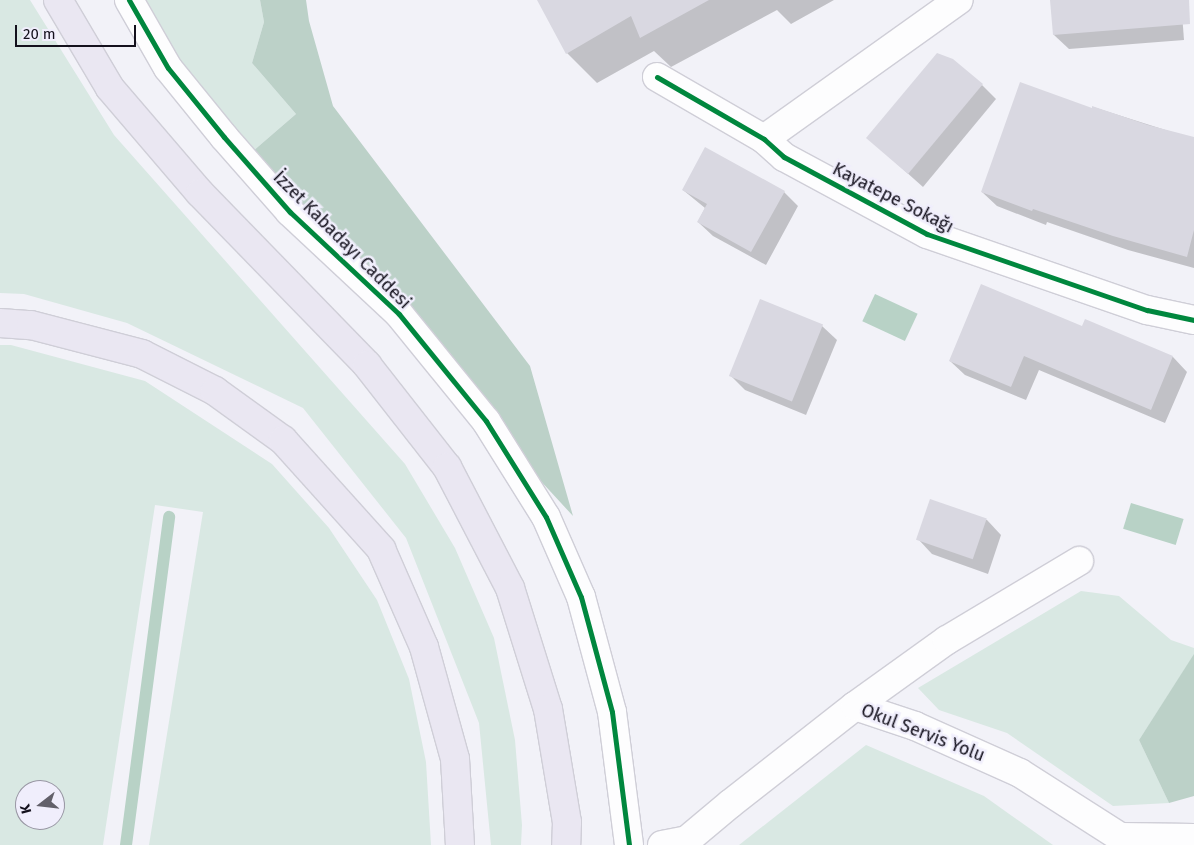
<!DOCTYPE html>
<meta charset="utf-8">
<style>
body{margin:0}
#map{position:relative;width:1194px;height:845px;overflow:hidden;background:#f2f2f8;font-family:"Fira Sans",sans-serif}
div>[style]{position:absolute}
.green>*{inset:0;background:#d9e8e3}
.forest>*{inset:0;background:#bcd1c8}
.water>*{inset:0;background:#b8d2c6;transform-origin:0 0}
.shadow>*{inset:0;background:#0003}
.stream>*{height:12px;margin:-6px;padding:0 6px;transform-origin:6px;border-radius:6px;background:#b8d2c6}
.building>*{inset:0;background:#d9d8e1;transform-origin:0 0}
.roads{filter:drop-shadow(1px 0 #cfced7) drop-shadow(-1px 0 #cfced7) drop-shadow(0 1px #cfced7) drop-shadow(0 -1px #cfced7)}
.minor>*{height:28px;margin:-14px;padding:0 14px;transform-origin:14px;border-radius:14px;background:#fdfdfe}
.highway>*{height:28px;margin:-14px;padding:0 14px;transform-origin:14px;border-radius:14px;background:#eae7f2}
.cycleway>*{height:5px;margin:-2.5px;padding:0 2.5px;transform-origin:2.5px;border-radius:2.5px;background:#00873e}
span{translate:-50% -50%;white-space:nowrap;text-align:center;line-height:1.15;-webkit-text-stroke:5px #f0eefc;paint-order:stroke}
.street-label{font-size:18px;color:#14111d}
.north{position:absolute;left:15px;top:780px;width:50px;height:50px;box-sizing:border-box;background:#f0eefc;border:1px solid #9896a3;border-radius:50%;rotate:254deg;font-size:14px;font-weight:700;line-height:20px;text-align:center;color:#14111d}
.north::after{content:'';display:block;margin:auto;width:18px;height:22px;background:#62606a;clip-path:polygon(50% 0,100% 100%,50% 72%,0 100%)}
.scale{position:absolute;left:15px;top:25px;width:121px;height:22px;box-sizing:border-box;border:2px solid #14111d;border-top:0;padding-left:6px;font-size:15px;line-height:18px;white-space:nowrap;color:#14111d;-webkit-text-stroke:4px #f0eefc;paint-order:stroke}
</style>
<div id="map">
<div class="green">
<div style="clip-path:polygon(0 0,30px 0,114px 135px,405px 464px,455px 548px,494px 638px,515px 740px,522px 825px,521px 845px,491px 845px,479px 723px,406px 538px,303px 408px,127px 323px,24px 294px,0 293px)"></div>
<div style="clip-path:polygon(132px 0,260px 0,264px 22px,252px 63px,296px 114px,244px 159px)"></div>
<div style="clip-path:polygon(evenodd,0 345px,11px 345px,145px 381px,272px 464px,329px 528px,377px 600px,409px 679px,426px 762px,431px 845px,149px 845px,203px 512px,155px 505px,103px 845px,0 845px,0 345px,25px 790px,55px 790px,55px 820px,25px 820px,25px 790px)"></div>
<div style="clip-path:polygon(1081px 591px,1119px 596px,1171px 640px,1194px 648px,1194px 655px,1139px 740px,1169px 803px,1113px 806px,1007px 733px,939px 710px,918px 688px)"></div>
<div style="clip-path:polygon(866px 745px,984px 796px,1053px 845px,739px 845px)"></div>
</div>
<div class="forest">
<div style="clip-path:polygon(260px 0,306px 0,309px 21px,333px 106px,530px 366px,573px 516px,244px 159px,296px 114px,252px 63px,264px 22px)"></div>
<div style="clip-path:polygon(1194px 654px,1194px 796px,1169px 803px,1139px 740px)"></div>
</div>
<div class="water">
<div style="left:875px;top:294px;width:47px;height:30px;rotate:25deg"></div>
<div style="left:1131px;top:503px;width:55px;height:27px;rotate:17deg"></div>
</div>
<div class="shadow">
<div style="clip-path:polygon(538px 0,834px 0,791px 24px,777px 10px,671px 67px,654px 51px,597px 83px,567px 53px)"></div>
<div style="clip-path:polygon(1052px 0,1181px 0,1184px 40px,1069px 49px,1054px 35px)"></div>
<div style="clip-path:polygon(982px 85px,996px 99px,923px 187px,868px 138px)"></div>
<div style="clip-path:polygon(1093px 107px,1178px 134px,1194px 165px,1194px 268px,1128px 250px,1047px 222px,1046px 225px,997px 206px,982px 192px)"></div>
<div style="clip-path:polygon(683px 190px,784px 192px,798px 206px,766px 265px,713px 236px,698px 222px,705px 208px)"></div>
<div style="clip-path:polygon(1086px 321px,1173px 357px,1187px 372px,1165px 423px,1039px 370px,1026px 400px,965px 375px,950px 361px,1083px 328px)"></div>
<div style="clip-path:polygon(822px 326px,837px 340px,806px 415px,745px 390px,730px 375px)"></div>
<div style="clip-path:polygon(931px 501px,987px 520px,1001px 535px,988px 574px,932px 554px,918px 539px)"></div>
</div>
<div class="stream">
<div style="left:126px;top:845px;width:331px;rotate:-82.5deg"></div>
</div>
<div class="building">
<div style="clip-path:polygon(537px 0,709px 0,640px 38px,631px 16px,566px 54px)"></div>
<div style="clip-path:polygon(1050px 0,1189px 0,1190px 24px,1053px 35px)"></div>
<div style="clip-path:polygon(937px 53px,953px 59px,983px 84px,908px 174px,866px 138px)"></div>
<div style="clip-path:polygon(1020px 82px,1092px 108px,1092px 106px,1148px 125px,1194px 137px,1194px 230px,1187px 257px,1113px 236px,1033px 209px,1032px 211px,981px 192px)"></div>
<div style="clip-path:polygon(705px 147px,785px 191px,751px 252px,697px 222px,707px 204px,682px 190px)"></div>
<div style="clip-path:polygon(981px 284px,1082px 326px,1085px 319px,1173px 356px,1151px 410px,1024px 356px,1011px 387px,949px 361px)"></div>
<div style="left:760px;top:299px;width:68px;height:83px;rotate:22deg"></div>
<div style="left:930px;top:499px;width:60px;height:43px;rotate:19deg"></div>
</div>
<div class="roads">
<div class="minor">
<div style="left:129px;top:0;width:78px;rotate:60.2deg"></div>
<div style="left:168px;top:68px;width:89px;rotate:50.9deg"></div>
<div style="left:224px;top:137px;width:100px;rotate:48.7deg"></div>
<div style="left:290px;top:212px;width:149px;rotate:43.1deg"></div>
<div style="left:399px;top:314px;width:138px;rotate:50.9deg"></div>
<div style="left:486px;top:421px;width:113px;rotate:58deg"></div>
<div style="left:546px;top:517px;width:87px;rotate:66.4deg"></div>
<div style="left:581px;top:597px;width:119px;rotate:74.9deg"></div>
<div style="left:612px;top:712px;width:134px;rotate:82.7deg"></div>
<div style="left:657px;top:77px;width:124px;rotate:30.1deg"></div>
<div style="left:764px;top:139px;width:27px;rotate:42deg"></div>
<div style="left:784px;top:157px;width:162px;rotate:28.3deg"></div>
<div style="left:927px;top:234px;width:233px;rotate:19.1deg"></div>
<div style="left:1147px;top:310px;width:48px;rotate:12deg"></div>
<div style="left:764px;top:139px;width:239px;rotate:-35.5deg"></div>
<div style="left:855px;top:706px;width:63px;rotate:18.4deg"></div>
<div style="left:915px;top:726px;width:115px;rotate:24.1deg"></div>
<div style="left:1020px;top:773px;width:119px;rotate:32.6deg"></div>
<div style="left:1120px;top:837px;width:21px;rotate:23deg"></div>
<div style="left:1120px;top:837px;width:74px;rotate:0.8deg"></div>
<div style="left:662px;top:845px;width:25px;rotate:-11deg"></div>
<div style="left:687px;top:840px;width:56px;rotate:-39.9deg"></div>
<div style="left:730px;top:804px;width:159px;rotate:-38.1deg"></div>
<div style="left:855px;top:706px;width:113px;rotate:-35.7deg"></div>
<div style="left:947px;top:640px;width:154px;rotate:-30.9deg"></div>
</div>
<div class="highway">
<div style="left:58px;top:0;width:102px;rotate:59.4deg"></div>
<div style="left:110px;top:88px;width:138px;rotate:49.4deg"></div>
<div style="left:200px;top:193px;width:240px;rotate:45.8deg"></div>
<div style="left:367px;top:365px;width:130px;rotate:51.9deg"></div>
<div style="left:447px;top:467px;width:136px;rotate:62.5deg"></div>
<div style="left:510px;top:588px;width:127px;rotate:72.6deg"></div>
<div style="left:548px;top:709px;width:115px;rotate:80.5deg"></div>
<div style="left:567px;top:822px;width:23px;rotate:92deg"></div>
<div style="left:0;top:323px;width:31px;rotate:4deg"></div>
<div style="left:31px;top:325px;width:115px;rotate:14.6deg"></div>
<div style="left:142px;top:354px;width:82px;rotate:26.9deg"></div>
<div style="left:215px;top:391px;width:84px;rotate:35.8deg"></div>
<div style="left:283px;top:440px;width:147px;rotate:48deg"></div>
<div style="left:381px;top:549px;width:107px;rotate:66.3deg"></div>
<div style="left:424px;top:647px;width:116px;rotate:74.5deg"></div>
<div style="left:455px;top:759px;width:86px;rotate:86.7deg"></div>
</div>
</div>
<div class="cycleway">
<div style="left:129px;top:0;width:78px;rotate:60.2deg"></div>
<div style="left:168px;top:68px;width:89px;rotate:50.9deg"></div>
<div style="left:224px;top:137px;width:100px;rotate:48.7deg"></div>
<div style="left:290px;top:212px;width:149px;rotate:43.1deg"></div>
<div style="left:399px;top:314px;width:138px;rotate:50.9deg"></div>
<div style="left:486px;top:421px;width:113px;rotate:58deg"></div>
<div style="left:546px;top:517px;width:87px;rotate:66.4deg"></div>
<div style="left:581px;top:597px;width:119px;rotate:74.9deg"></div>
<div style="left:612px;top:712px;width:134px;rotate:82.7deg"></div>
<div style="left:657px;top:77px;width:124px;rotate:30.1deg"></div>
<div style="left:764px;top:139px;width:27px;rotate:42deg"></div>
<div style="left:784px;top:157px;width:162px;rotate:28.3deg"></div>
<div style="left:927px;top:234px;width:233px;rotate:19.1deg"></div>
<div style="left:1147px;top:310px;width:48px;rotate:12deg"></div>
</div>
<div class="street-label">
<span style="left:893px;top:198px;rotate:27deg">Kayatepe Sokağı</span>
<span style="left:342px;top:240px;rotate:45deg">İzzet Kabadayı Caddesi</span>
<span style="left:923px;top:733px;rotate:21deg">Okul Servis Yolu</span>
</div>
<div class="north">K</div>
<div class="scale">20 m</div>
</div>
